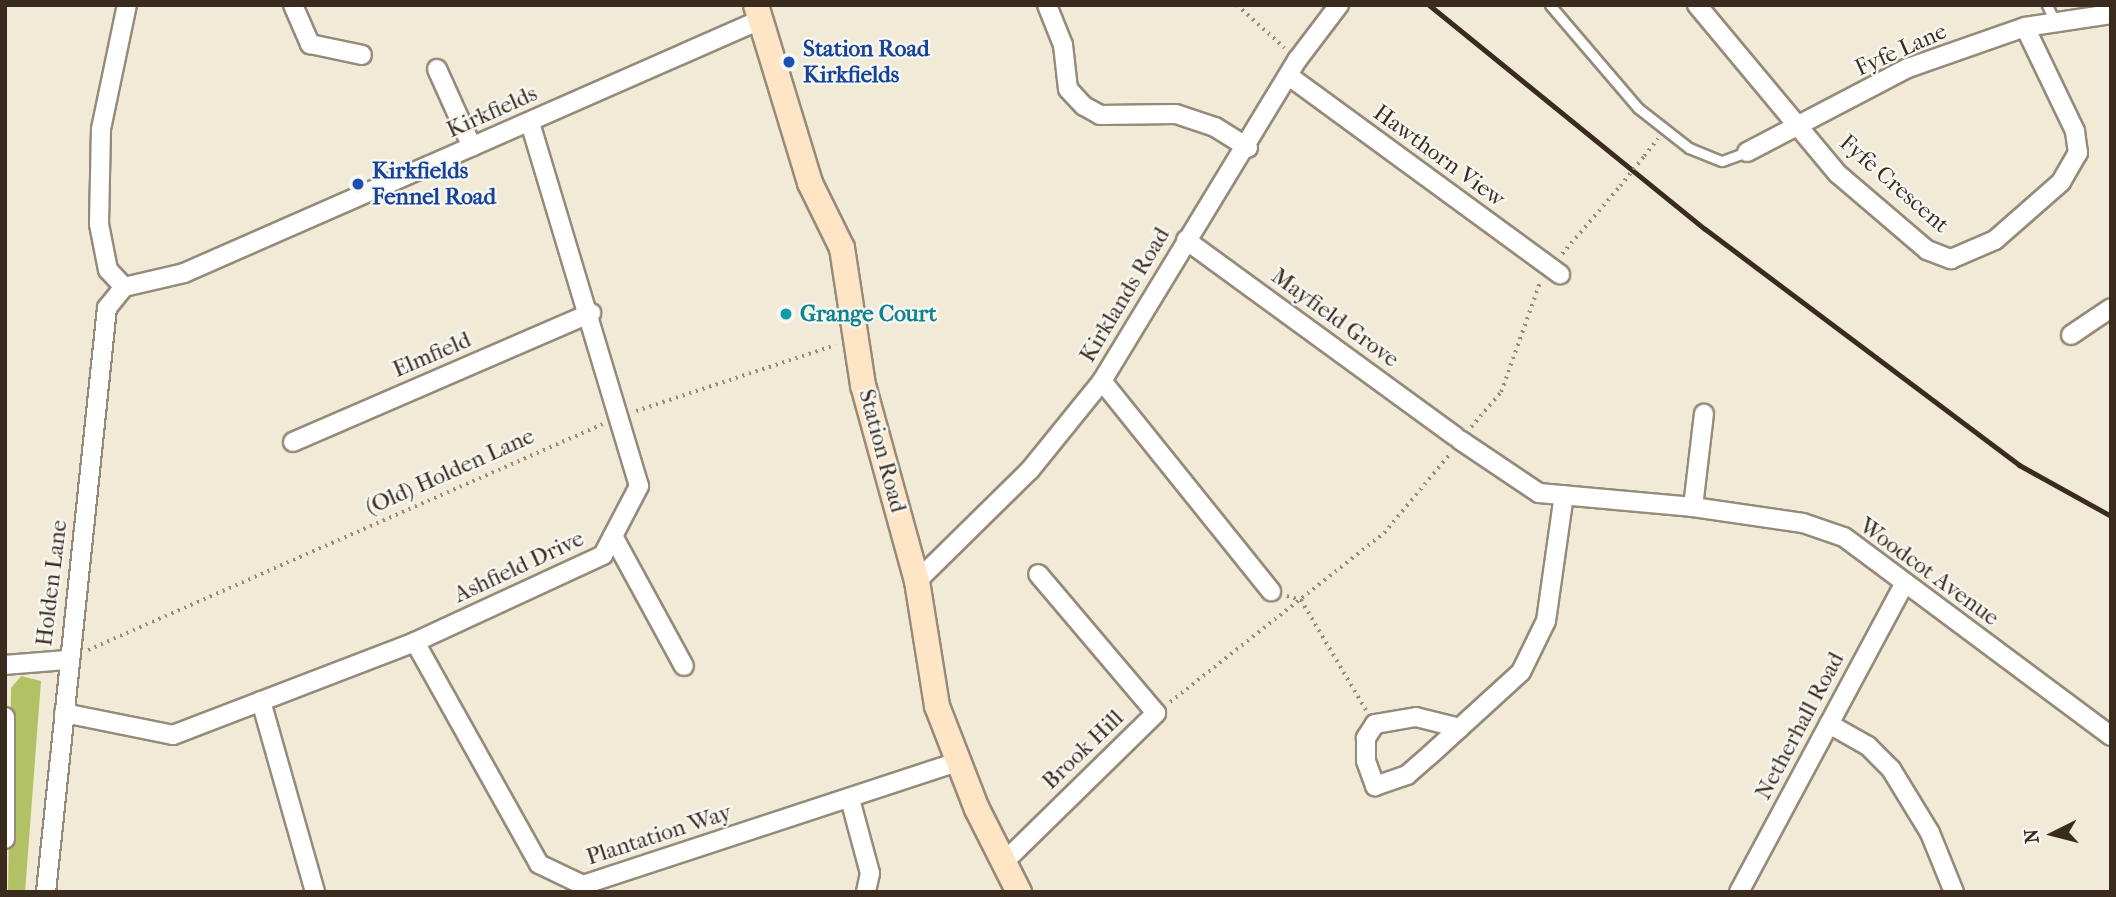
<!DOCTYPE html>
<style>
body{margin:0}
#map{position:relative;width:2116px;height:897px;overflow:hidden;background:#f1ead7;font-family:"IM FELL French Canon",serif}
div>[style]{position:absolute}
.green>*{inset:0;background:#b1c163}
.path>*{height:3.5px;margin-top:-1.75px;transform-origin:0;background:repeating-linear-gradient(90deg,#968a7a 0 2px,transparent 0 7px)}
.roads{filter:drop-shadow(2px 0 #968a7a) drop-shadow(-2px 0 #968a7a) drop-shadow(0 2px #968a7a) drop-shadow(0 -2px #968a7a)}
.lane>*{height:9px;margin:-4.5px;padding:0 4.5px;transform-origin:4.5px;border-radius:4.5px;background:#fff}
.street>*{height:18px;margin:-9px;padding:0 9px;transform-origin:9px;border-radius:9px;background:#fff}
.secondary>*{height:24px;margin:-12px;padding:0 12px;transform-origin:12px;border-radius:12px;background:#fde5c5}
.rail>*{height:5px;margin:-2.5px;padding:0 2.5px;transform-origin:2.5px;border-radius:2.5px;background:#3b2a1e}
.path-bridge>*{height:3.5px;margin-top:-1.75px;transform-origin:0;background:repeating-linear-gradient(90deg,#968a7a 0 2px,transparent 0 7px)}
.dots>*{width:19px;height:19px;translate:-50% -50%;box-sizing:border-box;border:4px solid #f6f6f2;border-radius:50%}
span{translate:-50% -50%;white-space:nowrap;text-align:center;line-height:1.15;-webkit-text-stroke:5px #f6f6f2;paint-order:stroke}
.transit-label{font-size:23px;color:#164399;font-weight:700}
.left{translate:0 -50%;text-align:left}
.street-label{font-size:23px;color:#3b2a1e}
.culture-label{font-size:23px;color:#0d838f;font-weight:700}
.frame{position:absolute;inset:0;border:7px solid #3b2a1e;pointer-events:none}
.north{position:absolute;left:2018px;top:799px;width:70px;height:70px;-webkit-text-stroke:5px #f6f6f2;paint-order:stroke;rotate:264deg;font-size:19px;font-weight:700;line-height:28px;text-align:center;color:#3b2a1e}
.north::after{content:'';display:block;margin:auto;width:24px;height:32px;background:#3b2a1e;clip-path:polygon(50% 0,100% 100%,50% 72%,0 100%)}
</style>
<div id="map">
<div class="green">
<div style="clip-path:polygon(21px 676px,41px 681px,25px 892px,8px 892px,11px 688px)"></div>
</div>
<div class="path">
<div style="left:1237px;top:5px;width:64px;rotate:41.9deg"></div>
<div style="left:1644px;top:156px;width:22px;rotate:-51deg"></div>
<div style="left:1562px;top:254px;width:89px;rotate:-49.5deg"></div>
<div style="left:636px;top:411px;width:210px;rotate:-18.3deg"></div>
<div style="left:1471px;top:427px;width:46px;rotate:-49.4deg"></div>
<div style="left:1501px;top:392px;width:117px;rotate:-70.5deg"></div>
<div style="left:1287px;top:596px;width:15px;rotate:16deg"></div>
<div style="left:1301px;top:600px;width:128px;rotate:59.4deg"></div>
<div style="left:88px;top:650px;width:562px;rotate:-23.69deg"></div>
<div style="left:1170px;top:702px;width:273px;rotate:-38.3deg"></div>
<div style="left:1384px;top:533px;width:102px;rotate:-50.2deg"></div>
</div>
<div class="roads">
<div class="lane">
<div style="left:1550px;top:5px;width:135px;rotate:49.5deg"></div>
<div style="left:1638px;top:108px;width:65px;rotate:38.1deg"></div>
<div style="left:1689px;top:148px;width:35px;rotate:22deg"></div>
<div style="left:1722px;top:161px;width:27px;rotate:-20deg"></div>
<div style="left:2047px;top:5px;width:19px;rotate:65deg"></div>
</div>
<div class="street">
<div style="left:293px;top:5px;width:43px;rotate:66.4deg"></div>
<div style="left:310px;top:44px;width:53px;rotate:11.9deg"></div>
<div style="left:1047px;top:5px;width:43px;rotate:68.2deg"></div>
<div style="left:1063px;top:45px;width:44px;rotate:83.5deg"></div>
<div style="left:1068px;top:89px;width:23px;rotate:47deg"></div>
<div style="left:1084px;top:106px;width:18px;rotate:29deg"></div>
<div style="left:1100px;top:115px;width:76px;rotate:-0.8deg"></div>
<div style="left:1176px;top:114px;width:41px;rotate:18.4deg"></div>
<div style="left:1215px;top:127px;width:39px;rotate:32deg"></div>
<div style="left:1697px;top:5px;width:220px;rotate:50.2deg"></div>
<div style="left:1838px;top:174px;width:117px;rotate:40.5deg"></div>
<div style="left:1927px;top:250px;width:26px;rotate:21deg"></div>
<div style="left:1951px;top:259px;width:48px;rotate:-23.4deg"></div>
<div style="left:1995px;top:240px;width:88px;rotate:-41.3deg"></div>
<div style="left:2061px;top:182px;width:34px;rotate:-60deg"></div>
<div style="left:2078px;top:153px;width:22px;rotate:-98deg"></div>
<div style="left:2075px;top:131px;width:115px;rotate:-115.7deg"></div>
<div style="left:437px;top:69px;width:85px;rotate:65.8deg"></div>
<div style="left:1289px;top:76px;width:336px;rotate:36.2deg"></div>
<div style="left:1747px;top:152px;width:182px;rotate:-27.6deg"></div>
<div style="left:1908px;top:68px;width:124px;rotate:-19.3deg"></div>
<div style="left:2025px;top:27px;width:87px;rotate:-8.6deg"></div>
<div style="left:1186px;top:240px;width:333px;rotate:36.1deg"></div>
<div style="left:124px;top:287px;width:62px;rotate:-13.1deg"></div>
<div style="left:184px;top:273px;width:629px;rotate:-23.71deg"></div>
<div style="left:124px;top:287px;width:23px;rotate:-133deg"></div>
<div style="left:108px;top:270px;width:47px;rotate:-101.1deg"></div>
<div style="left:99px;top:224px;width:95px;rotate:-88.8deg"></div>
<div style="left:101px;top:129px;width:127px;rotate:-78.2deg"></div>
<div style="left:2071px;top:335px;width:48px;rotate:-34deg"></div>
<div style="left:1102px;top:381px;width:270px;rotate:51.2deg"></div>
<div style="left:1460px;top:440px;width:95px;rotate:33.9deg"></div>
<div style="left:1539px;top:493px;width:155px;rotate:5.2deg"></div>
<div style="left:1693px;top:507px;width:111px;rotate:8.3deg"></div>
<div style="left:1803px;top:523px;width:43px;rotate:18.9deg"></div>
<div style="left:1844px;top:537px;width:333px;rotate:36.7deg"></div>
<div style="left:293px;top:442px;width:325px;rotate:-23.4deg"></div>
<div style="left:1693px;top:507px;width:94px;rotate:-83.3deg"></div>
<div style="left:613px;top:536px;width:148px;rotate:61.4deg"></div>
<div style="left:917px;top:581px;width:158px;rotate:-44.5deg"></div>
<div style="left:1030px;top:470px;width:114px;rotate:-51deg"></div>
<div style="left:1102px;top:381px;width:377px;rotate:-58.7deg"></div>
<div style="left:1298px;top:59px;width:68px;rotate:-52.8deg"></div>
<div style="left:415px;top:642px;width:254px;rotate:60.8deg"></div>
<div style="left:539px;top:864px;width:49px;rotate:25.5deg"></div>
<div style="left:583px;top:885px;width:394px;rotate:-18.2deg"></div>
<div style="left:5px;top:665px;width:62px;rotate:-4.6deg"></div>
<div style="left:261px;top:701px;width:198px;rotate:74.2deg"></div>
<div style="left:64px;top:713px;width:111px;rotate:11.4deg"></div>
<div style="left:173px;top:735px;width:259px;rotate:-21deg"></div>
<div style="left:415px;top:642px;width:207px;rotate:-24.8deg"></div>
<div style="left:603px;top:555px;width:78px;rotate:-62.4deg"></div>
<div style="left:639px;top:486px;width:380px;rotate:-106.7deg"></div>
<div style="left:5px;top:717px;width:122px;rotate:90deg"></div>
<div style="left:1829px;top:724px;width:45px;rotate:29.4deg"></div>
<div style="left:1868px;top:746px;width:33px;rotate:45deg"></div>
<div style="left:1891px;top:769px;width:75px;rotate:58.6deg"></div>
<div style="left:1930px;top:833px;width:64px;rotate:67.9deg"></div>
<div style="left:1460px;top:728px;width:45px;rotate:-166deg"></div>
<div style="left:1416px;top:717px;width:42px;rotate:170.3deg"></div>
<div style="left:1375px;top:724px;width:17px;rotate:123deg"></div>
<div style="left:1366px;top:738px;width:23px;rotate:90deg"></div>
<div style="left:1366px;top:761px;width:27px;rotate:70deg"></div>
<div style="left:1375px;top:786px;width:34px;rotate:-19deg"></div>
<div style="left:1407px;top:775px;width:30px;rotate:-41deg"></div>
<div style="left:1430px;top:755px;width:123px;rotate:-42.4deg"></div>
<div style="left:1521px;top:672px;width:57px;rotate:-63.9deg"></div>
<div style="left:1546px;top:621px;width:127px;rotate:-81.9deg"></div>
<div style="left:850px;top:799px;width:77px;rotate:74.9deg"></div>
<div style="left:870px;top:873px;width:19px;rotate:102deg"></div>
<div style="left:1004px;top:862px;width:213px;rotate:-44.4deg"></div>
<div style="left:1156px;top:713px;width:182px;rotate:-130.3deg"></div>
<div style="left:46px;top:892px;width:587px;rotate:-84.04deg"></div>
<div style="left:107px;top:308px;width:27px;rotate:-51deg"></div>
<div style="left:1739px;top:892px;width:349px;rotate:-61.8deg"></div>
</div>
<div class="secondary">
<div style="left:756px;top:5px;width:186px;rotate:73.1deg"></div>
<div style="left:810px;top:183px;width:72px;rotate:63.8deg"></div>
<div style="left:842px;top:248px;width:139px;rotate:81.3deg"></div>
<div style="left:863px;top:385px;width:203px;rotate:74.6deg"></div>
<div style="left:917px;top:581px;width:127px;rotate:80.9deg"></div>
<div style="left:937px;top:706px;width:110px;rotate:68.8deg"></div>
<div style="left:977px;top:809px;width:93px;rotate:63.2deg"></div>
</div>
</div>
<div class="rail">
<div style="left:1429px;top:5px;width:355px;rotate:39.1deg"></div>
<div style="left:1705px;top:229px;width:393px;rotate:36.9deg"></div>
<div style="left:2019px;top:465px;width:105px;rotate:29deg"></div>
</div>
<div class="path-bridge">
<div style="left:1620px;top:186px;width:38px;rotate:-51deg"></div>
</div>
<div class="dots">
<div style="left:789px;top:62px;background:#1a4fb4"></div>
<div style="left:358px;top:184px;background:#1a4fb4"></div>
<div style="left:786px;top:314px;background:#0f9aa8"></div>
</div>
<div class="transit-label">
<span class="left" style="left:803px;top:62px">Station Road<br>Kirkfields</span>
<span class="left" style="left:372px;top:184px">Kirkfields<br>Fennel Road</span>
</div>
<div class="street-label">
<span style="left:1901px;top:50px;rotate:-24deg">Fyfe Lane</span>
<span style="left:492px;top:112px;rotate:-24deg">Kirkfields</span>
<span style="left:1439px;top:156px;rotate:36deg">Hawthorn View</span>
<span style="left:1894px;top:184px;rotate:41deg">Fyfe Crescent</span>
<span style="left:1125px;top:295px;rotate:-59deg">Kirklands Road</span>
<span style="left:1335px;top:318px;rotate:36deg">Mayfield Grove</span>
<span style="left:432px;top:355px;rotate:-23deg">Elmfield</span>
<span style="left:882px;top:451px;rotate:75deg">Station Road</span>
<span style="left:450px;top:472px;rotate:-24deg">(Old) Holden Lane</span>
<span style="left:519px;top:567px;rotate:-25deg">Ashfield Drive</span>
<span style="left:1929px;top:572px;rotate:36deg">Woodcot Avenue</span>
<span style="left:52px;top:583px;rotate:-83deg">Holden Lane</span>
<span style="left:1800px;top:726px;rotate:-62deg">Netherhall Road</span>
<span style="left:1083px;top:750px;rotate:-44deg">Brook Hill</span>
<span style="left:659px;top:835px;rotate:-18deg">Plantation Way</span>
</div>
<div class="culture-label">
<span class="left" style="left:800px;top:314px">Grange Court</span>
</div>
<div class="frame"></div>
<div class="north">N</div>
</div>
